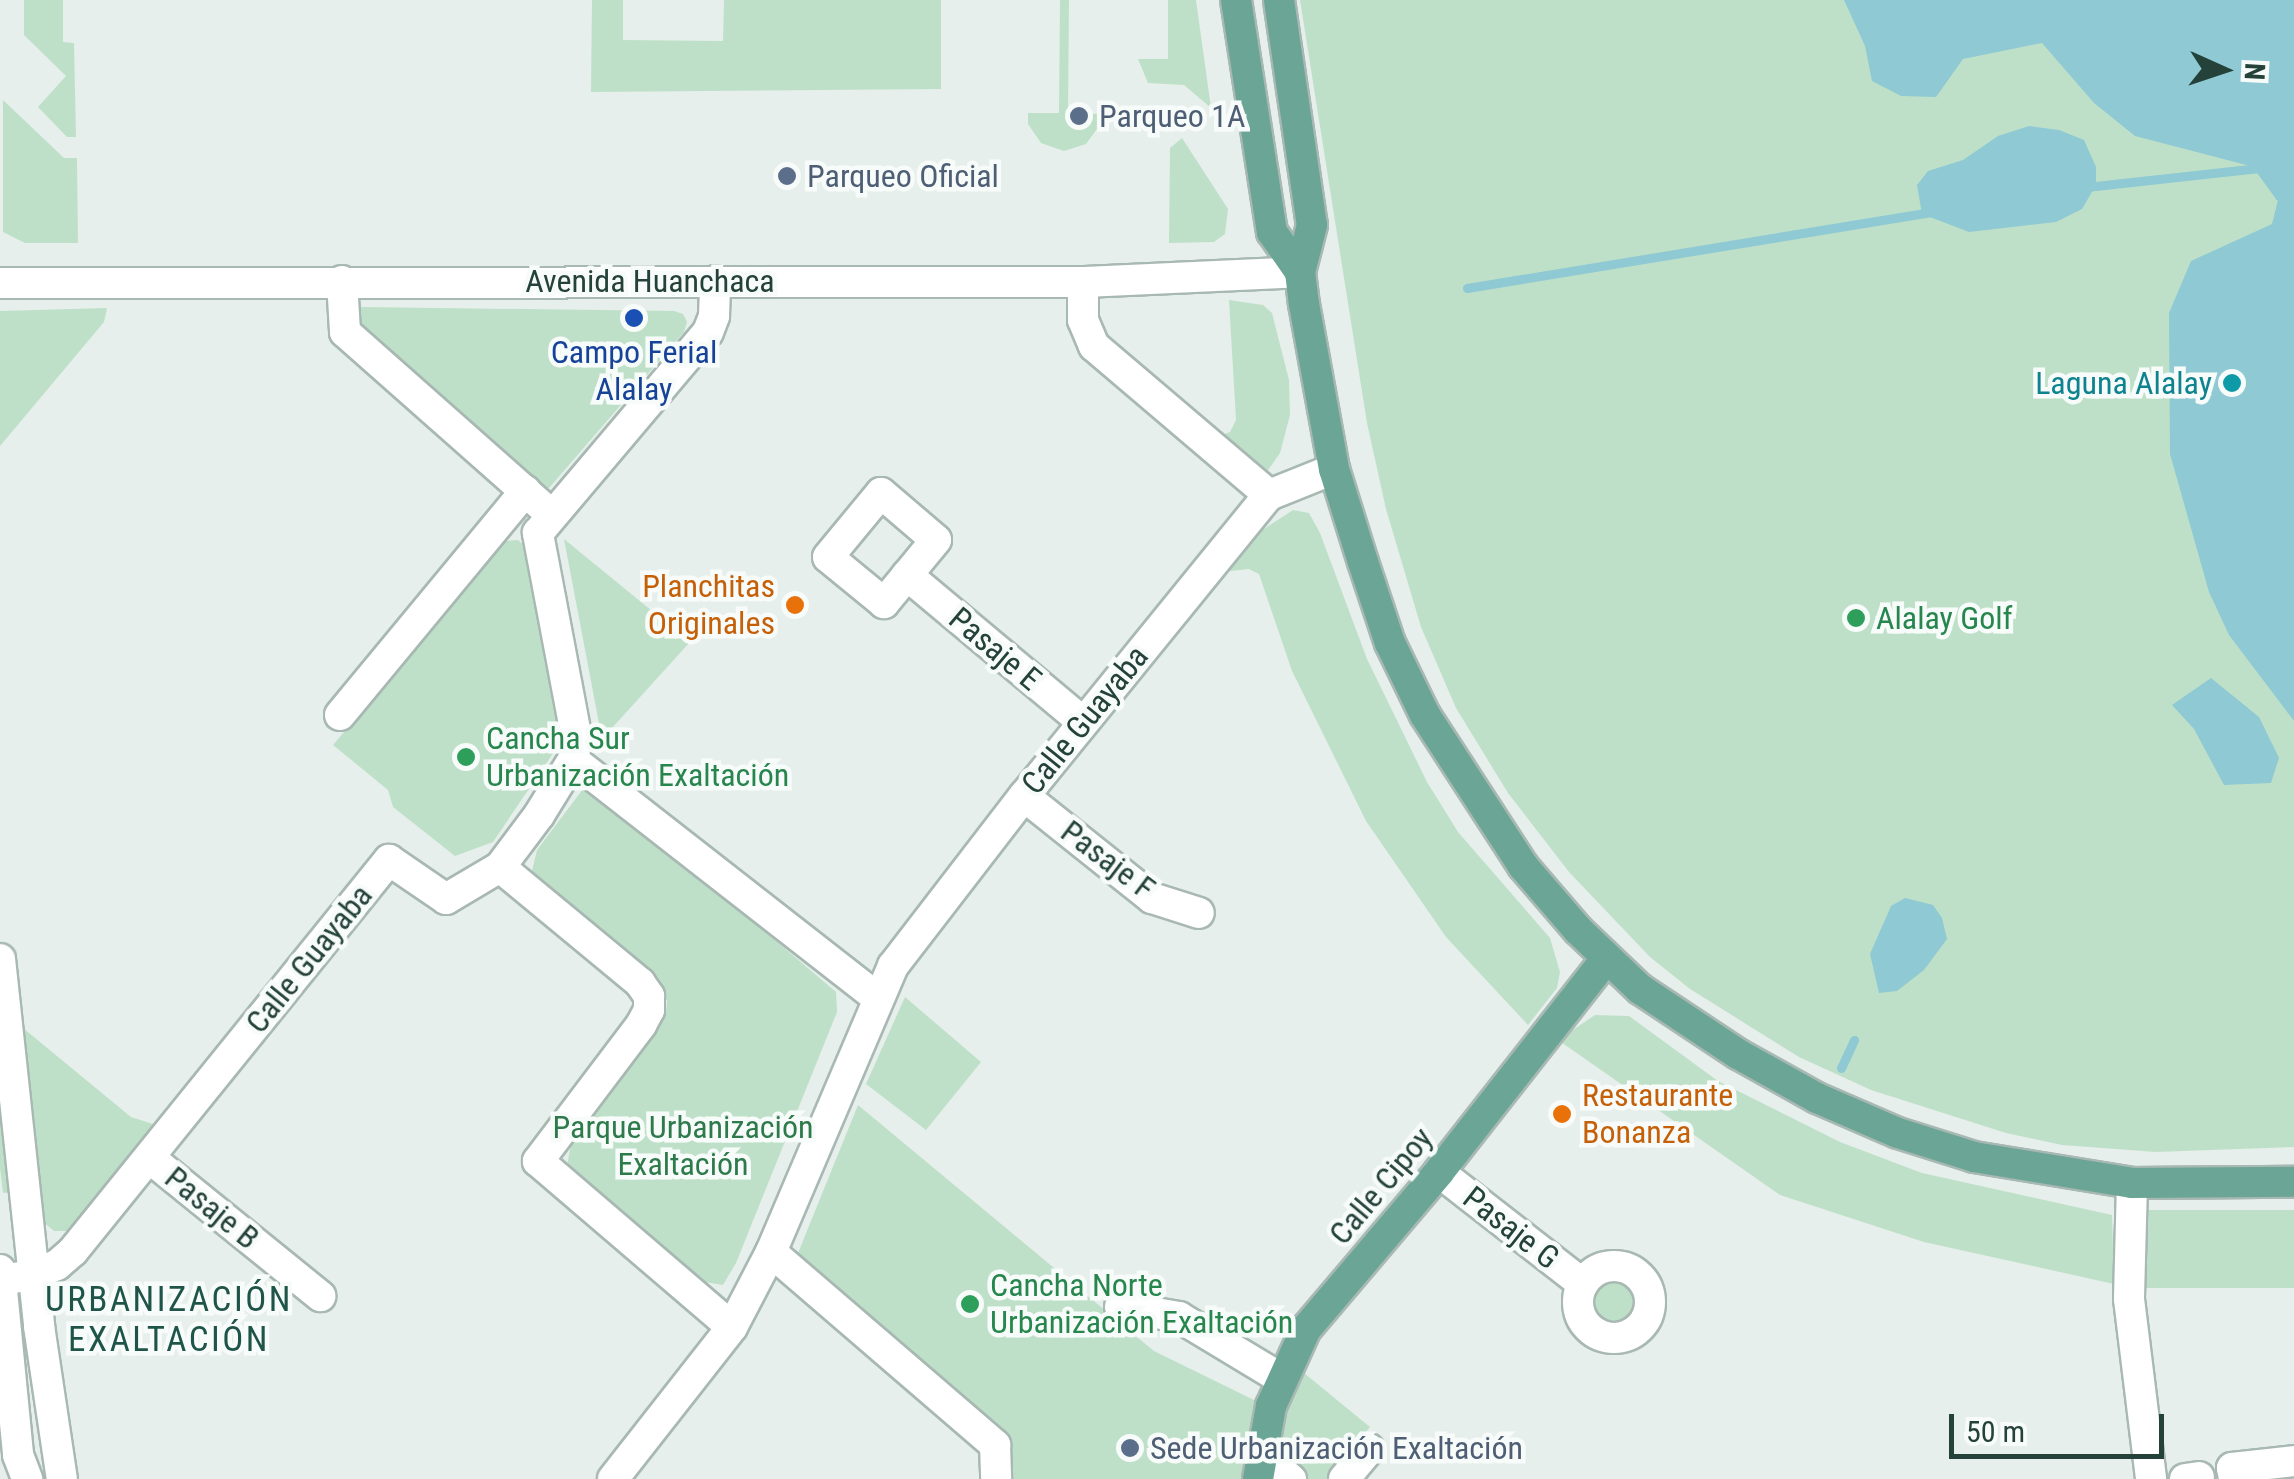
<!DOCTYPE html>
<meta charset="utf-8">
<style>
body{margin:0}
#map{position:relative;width:2294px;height:1479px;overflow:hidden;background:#e6efeb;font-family:"Roboto Condensed",sans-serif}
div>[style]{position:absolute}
.green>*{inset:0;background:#bfe0c8;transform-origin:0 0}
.round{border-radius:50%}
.water>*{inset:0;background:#8ec9d4}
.stream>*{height:9px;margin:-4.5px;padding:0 4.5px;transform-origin:4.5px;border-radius:4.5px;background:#8ec9d4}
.roads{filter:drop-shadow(2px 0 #a8b8b2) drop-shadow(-2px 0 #a8b8b2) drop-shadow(0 2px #a8b8b2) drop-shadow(0 -2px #a8b8b2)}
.minor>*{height:30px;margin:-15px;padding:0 15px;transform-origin:15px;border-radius:15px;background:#fff}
.minor>.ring{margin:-15px;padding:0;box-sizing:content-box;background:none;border:30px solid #fff;border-radius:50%}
.major>*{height:30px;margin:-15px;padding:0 15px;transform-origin:15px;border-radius:15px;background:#6aa596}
.dots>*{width:28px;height:28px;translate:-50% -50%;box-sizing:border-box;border:5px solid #f7fbf9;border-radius:50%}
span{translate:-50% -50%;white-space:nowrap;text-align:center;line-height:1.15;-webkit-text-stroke:9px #f7fbf9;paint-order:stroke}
.service-label{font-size:32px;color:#4e5e75}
.left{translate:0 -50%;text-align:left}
.street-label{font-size:32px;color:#24423a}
.transit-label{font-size:32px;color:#164399}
.culture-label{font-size:32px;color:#0d838f}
.right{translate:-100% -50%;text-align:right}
.food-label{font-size:32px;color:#c56008}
.leisure-label{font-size:32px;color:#27864d}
.park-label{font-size:32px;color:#2d7a4b}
.neighbourhood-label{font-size:35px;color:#1f5548;letter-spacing:2.5px}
.north{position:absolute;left:2174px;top:20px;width:100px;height:100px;-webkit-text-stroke:8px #f7fbf9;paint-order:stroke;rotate:93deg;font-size:28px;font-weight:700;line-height:40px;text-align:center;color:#24423a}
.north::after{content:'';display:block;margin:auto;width:35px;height:45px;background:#24423a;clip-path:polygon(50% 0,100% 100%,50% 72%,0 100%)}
.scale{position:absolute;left:1949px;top:1414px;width:215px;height:45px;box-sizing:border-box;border:5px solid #24423a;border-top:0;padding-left:12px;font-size:30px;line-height:35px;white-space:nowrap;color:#24423a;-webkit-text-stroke:8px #f7fbf9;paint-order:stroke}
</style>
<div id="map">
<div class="green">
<div style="clip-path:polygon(24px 0,63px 0,63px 42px,74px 43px,76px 137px,67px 137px,38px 107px,66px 76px,24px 35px)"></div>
<div style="clip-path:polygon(592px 0,623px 0,623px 40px,723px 41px,724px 0,941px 0,941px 89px,591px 92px)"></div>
<div style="clip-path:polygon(1060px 0,1069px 0,1068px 113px,1100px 114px,1100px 125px,1086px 144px,1064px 151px,1041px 143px,1028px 124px,1028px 113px,1059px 113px)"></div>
<div style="clip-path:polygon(1168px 0,1196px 0,1211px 108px,1184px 85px,1148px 83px,1138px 59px,1168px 59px)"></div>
<div style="clip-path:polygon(1300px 0,2294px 0,2294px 1147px,2156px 1152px,2062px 1145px,2006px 1133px,1871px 1090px,1799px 1057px,1690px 989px,1650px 957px,1569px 872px,1508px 793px,1456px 708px,1421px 627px,1386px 509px,1367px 423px)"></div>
<div style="clip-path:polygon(3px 100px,64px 158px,77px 158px,78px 243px,25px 243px,3px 232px)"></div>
<div style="clip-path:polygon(1182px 138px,1228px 209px,1225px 234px,1214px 242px,1169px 243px,1170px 148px)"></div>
<div style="clip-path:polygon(1229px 300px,1263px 305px,1272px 313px,1289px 380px,1290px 415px,1280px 453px,1264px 476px,1220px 436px,1230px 432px,1236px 420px)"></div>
<div style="clip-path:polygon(362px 307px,674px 311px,683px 314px,687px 322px,684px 332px,549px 488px,541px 487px,353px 325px,353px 313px)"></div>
<div style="clip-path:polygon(107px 308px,104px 322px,0 446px,0 311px)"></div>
<div style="clip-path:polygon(1293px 510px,1309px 513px,1320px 533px,1367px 659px,1427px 782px,1458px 832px,1550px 938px,1560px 972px,1557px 988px,1528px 1025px,1446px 937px,1366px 821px,1292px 671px,1259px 574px,1249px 569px,1221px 572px,1250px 538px)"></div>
<div style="clip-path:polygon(564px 539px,690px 642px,602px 739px)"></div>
<div style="clip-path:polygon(518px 540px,524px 545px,560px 718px,558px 746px,493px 842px,455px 856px,393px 807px,388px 790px,333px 745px,506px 541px)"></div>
<div style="clip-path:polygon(586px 785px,598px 789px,836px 992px,837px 1012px,736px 1263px,723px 1285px,699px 1281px,567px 1166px,572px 1138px,653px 1034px,666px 1012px,667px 1001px,659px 983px,536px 883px,532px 871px,537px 850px)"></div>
<div style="clip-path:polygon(905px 997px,981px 1062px,926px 1130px,866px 1084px)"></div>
<div style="clip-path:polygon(1595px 1015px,1629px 1016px,1718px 1081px,1840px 1142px,1922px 1173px,2112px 1215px,2114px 1284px,1924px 1242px,1780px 1195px,1558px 1040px)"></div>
<div style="clip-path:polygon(23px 1028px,131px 1117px,156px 1125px,67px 1231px,54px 1231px,43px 1222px)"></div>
<div style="clip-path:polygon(0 1075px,13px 1192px,3px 1193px,0 1168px)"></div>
<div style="clip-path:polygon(858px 1105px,1154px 1351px,1256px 1401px,1242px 1479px,1011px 1479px,1010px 1445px,1000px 1429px,796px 1258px)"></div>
<div style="left:2142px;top:1210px;width:152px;height:78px"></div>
<div class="round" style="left:1592px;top:1278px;width:44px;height:44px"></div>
<div style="clip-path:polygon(1298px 1368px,1370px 1427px,1327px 1479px,1302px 1479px,1282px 1455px,1278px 1418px)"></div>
</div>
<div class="water">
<div style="clip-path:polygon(1844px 0,2294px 0,2294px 721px,2229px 635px,2209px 592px,2170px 454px,2169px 313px,2191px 261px,2272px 224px,2279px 196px,2258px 168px,2135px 136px,2094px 103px,2042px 43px,1963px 59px,1936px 97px,1901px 96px,1872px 81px,1865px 46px)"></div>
<div style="clip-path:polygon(2029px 126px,2059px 130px,2084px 140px,2096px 167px,2096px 185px,2082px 209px,2056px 222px,1969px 232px,1922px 214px,1917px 185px,1928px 171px,1963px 160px,1998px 136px)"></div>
<div style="clip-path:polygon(2211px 678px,2259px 717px,2279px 758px,2271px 783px,2224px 785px,2194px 729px,2172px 705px)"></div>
<div style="clip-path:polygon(1905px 898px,1933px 905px,1942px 918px,1947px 939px,1924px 970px,1897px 991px,1879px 993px,1870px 954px,1891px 906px)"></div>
</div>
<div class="stream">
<div style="left:2086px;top:187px;width:174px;rotate:-6.3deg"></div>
<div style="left:2259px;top:168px;width:34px;rotate:54deg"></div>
<div style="left:2279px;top:196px;width:17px;rotate:25deg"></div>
<div style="left:1467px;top:288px;width:472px;rotate:-9.3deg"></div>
<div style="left:1841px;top:1068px;width:31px;rotate:-65deg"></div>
</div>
<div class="roads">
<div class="minor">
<div style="left:342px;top:281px;width:51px;rotate:86.6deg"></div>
<div style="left:345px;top:332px;width:276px;rotate:41.5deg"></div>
<div style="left:1083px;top:282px;width:38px;rotate:90deg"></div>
<div style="left:1083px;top:320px;width:28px;rotate:67deg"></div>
<div style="left:1094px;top:346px;width:230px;rotate:40.4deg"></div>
<div style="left:0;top:283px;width:1083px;rotate:-0.05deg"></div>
<div style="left:1083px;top:282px;width:217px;rotate:-2.6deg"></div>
<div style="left:881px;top:493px;width:72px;rotate:40.5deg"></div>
<div style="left:936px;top:540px;width:82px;rotate:129.5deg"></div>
<div style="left:884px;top:603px;width:72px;rotate:-140.6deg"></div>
<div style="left:828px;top:557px;width:83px;rotate:-50.4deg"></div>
<div style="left:907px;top:575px;width:229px;rotate:39.9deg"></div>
<div style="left:340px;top:715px;width:291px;rotate:-50.4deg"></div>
<div style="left:573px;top:760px;width:385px;rotate:38deg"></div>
<div style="left:1024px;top:796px;width:164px;rotate:38.6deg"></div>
<div style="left:1152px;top:898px;width:49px;rotate:17.7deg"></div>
<div style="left:500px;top:867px;width:182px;rotate:39.6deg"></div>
<div style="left:640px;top:983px;width:16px;rotate:55deg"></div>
<div style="left:649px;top:996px;width:14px;rotate:90deg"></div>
<div style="left:649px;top:1010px;width:17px;rotate:118deg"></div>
<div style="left:641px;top:1025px;width:171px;rotate:127.1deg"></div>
<div style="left:538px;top:1161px;width:255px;rotate:40.6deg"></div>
<div style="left:0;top:959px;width:369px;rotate:83.9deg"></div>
<div style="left:39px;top:1326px;width:155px;rotate:81.5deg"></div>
<div style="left:151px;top:1159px;width:218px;rotate:39deg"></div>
<div style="left:1439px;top:1172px;width:182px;rotate:37.9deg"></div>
<div style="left:2132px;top:1183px;width:116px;rotate:91.5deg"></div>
<div style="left:2129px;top:1299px;width:181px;rotate:83deg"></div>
<div style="left:771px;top:1252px;width:296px;rotate:40.7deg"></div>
<div style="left:995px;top:1445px;width:34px;rotate:88deg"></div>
<div class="ring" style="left:1578px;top:1266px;width:42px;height:42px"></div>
<div style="left:0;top:1270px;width:186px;rotate:84.4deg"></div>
<div style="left:18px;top:1455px;width:26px;rotate:69deg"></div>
<div style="left:1px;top:1280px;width:32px;rotate:-9deg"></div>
<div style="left:33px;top:1275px;width:26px;rotate:-23deg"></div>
<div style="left:57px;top:1265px;width:21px;rotate:-41deg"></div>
<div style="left:73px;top:1251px;width:503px;rotate:-51.06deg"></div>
<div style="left:389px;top:860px;width:69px;rotate:34.4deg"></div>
<div style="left:446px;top:899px;width:63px;rotate:-30.7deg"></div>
<div style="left:500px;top:867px;width:65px;rotate:-53.1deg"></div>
<div style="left:539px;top:815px;width:65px;rotate:-58.3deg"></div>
<div style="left:573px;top:760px;width:20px;rotate:-79deg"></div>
<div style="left:577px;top:740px;width:211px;rotate:-100.7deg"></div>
<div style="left:538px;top:533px;width:263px;rotate:-49.8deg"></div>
<div style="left:708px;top:332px;width:17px;rotate:-69deg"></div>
<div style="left:714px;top:316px;width:35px;rotate:-88deg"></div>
<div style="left:1120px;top:1307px;width:60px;rotate:9.6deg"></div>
<div style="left:1179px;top:1317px;width:118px;rotate:31.1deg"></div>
<div style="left:1262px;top:1455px;width:38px;rotate:40deg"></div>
<div style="left:613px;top:1479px;width:193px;rotate:-51.9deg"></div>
<div style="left:732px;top:1327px;width:85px;rotate:-62.5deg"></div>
<div style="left:771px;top:1252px;width:311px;rotate:-66.9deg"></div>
<div style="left:893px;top:966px;width:215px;rotate:-52.4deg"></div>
<div style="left:1024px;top:796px;width:388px;rotate:-50.9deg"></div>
<div style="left:1269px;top:495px;width:70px;rotate:-21.8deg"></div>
<div style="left:1344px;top:1479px;width:39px;rotate:-50deg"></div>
<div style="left:2185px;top:1479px;width:14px;rotate:-8deg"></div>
<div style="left:2234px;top:1479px;width:11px;rotate:-100deg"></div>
<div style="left:2232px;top:1468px;width:62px;rotate:-6.4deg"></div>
</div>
<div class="major">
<div style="left:1236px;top:0;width:235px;rotate:81.2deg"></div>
<div style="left:1272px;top:232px;width:49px;rotate:55deg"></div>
<div style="left:1279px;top:0;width:227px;rotate:81.7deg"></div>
<div style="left:1312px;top:225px;width:49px;rotate:104.3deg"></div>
<div style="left:1300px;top:272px;width:32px;rotate:83deg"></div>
<div style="left:1304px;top:304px;width:168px;rotate:79.7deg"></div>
<div style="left:1334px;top:469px;width:97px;rotate:72.7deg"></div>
<div style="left:1363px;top:562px;width:85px;rotate:71.6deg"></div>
<div style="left:1390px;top:643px;width:80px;rotate:64.1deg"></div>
<div style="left:1425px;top:715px;width:180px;rotate:57deg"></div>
<div style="left:1523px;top:866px;width:84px;rotate:49.3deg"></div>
<div style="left:1578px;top:930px;width:86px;rotate:43.6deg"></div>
<div style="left:1640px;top:989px;width:118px;rotate:33.6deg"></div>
<div style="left:1738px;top:1054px;width:90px;rotate:29.1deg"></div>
<div style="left:1817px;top:1098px;width:88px;rotate:23.4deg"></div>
<div style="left:1898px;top:1133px;width:80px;rotate:17.5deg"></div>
<div style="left:1974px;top:1157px;width:160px;rotate:9.3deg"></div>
<div style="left:2132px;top:1183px;width:162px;rotate:-0.4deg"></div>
<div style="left:1258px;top:1479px;width:74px;rotate:-79.9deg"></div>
<div style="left:1271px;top:1406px;width:85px;rotate:-65.6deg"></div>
<div style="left:1306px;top:1329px;width:206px;rotate:-49.7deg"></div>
<div style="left:1439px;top:1172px;width:269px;rotate:-51.9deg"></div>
</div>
</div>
<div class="dots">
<div style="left:1079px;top:116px;background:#5c6f8a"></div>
<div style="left:787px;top:176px;background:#5c6f8a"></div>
<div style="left:634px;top:318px;background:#1a4fb4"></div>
<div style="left:2232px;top:383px;background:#0f9aa8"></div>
<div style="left:795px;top:605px;background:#e8710a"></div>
<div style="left:1856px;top:618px;background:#2e9e5b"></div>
<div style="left:466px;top:757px;background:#2e9e5b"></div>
<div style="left:1562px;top:1114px;background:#e8710a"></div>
<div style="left:970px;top:1304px;background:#2e9e5b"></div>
<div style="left:1130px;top:1448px;background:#5c6f8a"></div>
</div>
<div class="service-label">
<span class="left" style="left:1099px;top:116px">Parqueo 1A</span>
<span class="left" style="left:807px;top:176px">Parqueo Oficial</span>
<span class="left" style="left:1150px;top:1448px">Sede Urbanización Exaltación</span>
</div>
<div class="street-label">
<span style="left:650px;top:281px">Avenida Huanchaca</span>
<span style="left:995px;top:649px;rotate:40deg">Pasaje E</span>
<span style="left:1085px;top:720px;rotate:-51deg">Calle Guayaba</span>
<span style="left:1108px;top:860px;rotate:37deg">Pasaje F</span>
<span style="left:309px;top:959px;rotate:-51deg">Calle Guayaba</span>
<span style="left:1381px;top:1186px;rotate:-50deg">Calle Cipoy</span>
<span style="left:212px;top:1208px;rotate:39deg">Pasaje B</span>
<span style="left:1511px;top:1228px;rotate:38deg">Pasaje G</span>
</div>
<div class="transit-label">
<span style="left:634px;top:371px">Campo Ferial<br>Alalay</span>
</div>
<div class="culture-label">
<span class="right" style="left:2212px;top:383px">Laguna Alalay</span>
</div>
<div class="food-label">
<span class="right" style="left:775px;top:605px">Planchitas<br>Originales</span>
<span class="left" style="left:1582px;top:1114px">Restaurante<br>Bonanza</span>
</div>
<div class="leisure-label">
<span class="left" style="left:1876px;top:618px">Alalay Golf</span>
<span class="left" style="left:486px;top:757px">Cancha Sur<br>Urbanización Exaltación</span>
<span class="left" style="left:990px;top:1304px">Cancha Norte<br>Urbanización Exaltación</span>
</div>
<div class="park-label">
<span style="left:683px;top:1146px">Parque Urbanización<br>Exaltación</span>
</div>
<div class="neighbourhood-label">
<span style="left:169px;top:1320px">URBANIZACIÓN<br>EXALTACIÓN</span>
</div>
<div class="north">N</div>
<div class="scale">50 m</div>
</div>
